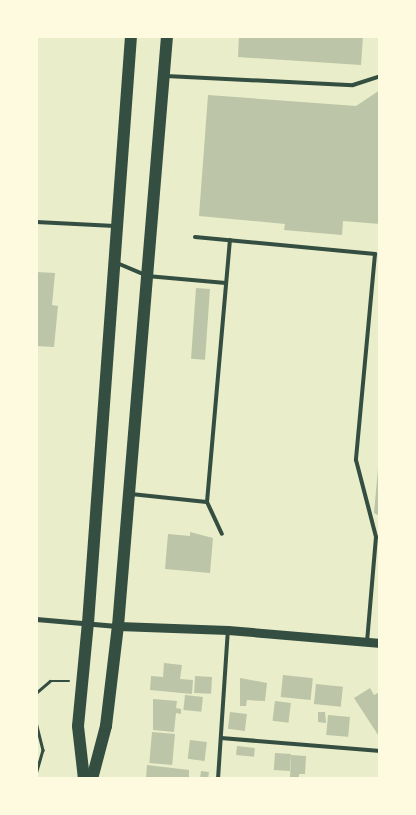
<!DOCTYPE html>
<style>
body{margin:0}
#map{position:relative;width:416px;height:815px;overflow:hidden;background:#e9edc9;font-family:"Asap Condensed",sans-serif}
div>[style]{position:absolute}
.building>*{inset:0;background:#bcc5a7;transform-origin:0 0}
.path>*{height:2.5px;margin:-1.25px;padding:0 1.25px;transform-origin:1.25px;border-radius:1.25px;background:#344e41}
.service>*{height:4px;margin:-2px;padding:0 2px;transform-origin:2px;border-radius:2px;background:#344e41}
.minor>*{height:5px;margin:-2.5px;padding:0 2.5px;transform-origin:2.5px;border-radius:2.5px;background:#344e41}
.tertiary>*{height:9px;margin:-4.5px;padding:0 4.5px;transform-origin:4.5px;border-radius:4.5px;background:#344e41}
.primary>*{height:12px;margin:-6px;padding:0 6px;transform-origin:6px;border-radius:6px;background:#344e41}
span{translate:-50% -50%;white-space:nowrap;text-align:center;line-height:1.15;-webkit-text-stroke:4px #fefae0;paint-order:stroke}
.frame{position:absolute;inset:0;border:38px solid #fefae0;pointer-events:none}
</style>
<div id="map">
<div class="building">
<div style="clip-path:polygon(239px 36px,363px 36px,361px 65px,238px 57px)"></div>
<div style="clip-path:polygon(380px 90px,380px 224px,343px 221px,342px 235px,284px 230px,285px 224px,199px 216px,208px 95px,356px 106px)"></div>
<div style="clip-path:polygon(36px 272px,55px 273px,52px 305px,58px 306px,54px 347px,36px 346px)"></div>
<div style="left:196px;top:288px;width:14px;height:71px;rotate:4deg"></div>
<div style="clip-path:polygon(378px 469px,380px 469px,380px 516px,374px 513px)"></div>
<div style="clip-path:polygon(190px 532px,213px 538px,210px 573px,165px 569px,168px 534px,190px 536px)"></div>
<div style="clip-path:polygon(164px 663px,182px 665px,180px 679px,193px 680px,192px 694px,150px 690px,151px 676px,163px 677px)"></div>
<div style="left:283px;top:675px;width:30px;height:22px;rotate:6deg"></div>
<div style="left:195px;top:676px;width:17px;height:17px;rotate:3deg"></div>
<div style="clip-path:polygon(240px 678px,267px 683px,265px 701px,247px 700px,246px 706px,240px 706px)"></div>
<div style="left:316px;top:684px;width:27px;height:20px;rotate:6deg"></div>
<div style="clip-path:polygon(370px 688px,374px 695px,380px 692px,380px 738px,354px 698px)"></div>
<div style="left:185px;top:695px;width:18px;height:15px;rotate:6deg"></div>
<div style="clip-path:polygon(153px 699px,177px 701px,176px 708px,181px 709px,181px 714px,176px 713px,174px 732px,153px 730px)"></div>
<div style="left:275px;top:701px;width:16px;height:20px;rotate:7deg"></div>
<div style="left:230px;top:712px;width:17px;height:17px;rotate:7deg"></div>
<div style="clip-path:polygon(318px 712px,325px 712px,326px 723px,318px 722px)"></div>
<div style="left:328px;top:715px;width:22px;height:20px;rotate:5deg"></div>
<div style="left:152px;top:732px;width:23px;height:31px;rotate:5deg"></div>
<div style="left:190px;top:740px;width:17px;height:19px;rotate:7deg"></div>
<div style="left:237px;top:746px;width:18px;height:9px;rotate:6deg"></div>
<div style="left:275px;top:753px;width:16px;height:17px;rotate:4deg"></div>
<div style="clip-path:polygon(291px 755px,306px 756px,305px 774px,299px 774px,299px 779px,290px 779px)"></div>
<div style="clip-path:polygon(147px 765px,189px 770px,189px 779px,146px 779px)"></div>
<div style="left:201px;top:771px;width:8px;height:8px;rotate:7deg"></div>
</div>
<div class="path">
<div style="left:36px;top:693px;width:18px;rotate:-41deg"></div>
<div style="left:50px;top:681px;width:19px"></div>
<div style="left:36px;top:722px;width:29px;rotate:76deg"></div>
<div style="left:43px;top:750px;width:25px;rotate:106deg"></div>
</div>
<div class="service">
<div style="left:166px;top:76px;width:187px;rotate:2.8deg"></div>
<div style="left:353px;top:85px;width:28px;rotate:-18deg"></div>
<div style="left:36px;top:222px;width:79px;rotate:2.9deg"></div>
<div style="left:195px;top:237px;width:181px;rotate:5.4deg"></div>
<div style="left:375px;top:254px;width:207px;rotate:95.3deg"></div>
<div style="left:356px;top:460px;width:80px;rotate:75.4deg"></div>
<div style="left:376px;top:537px;width:105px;rotate:94.9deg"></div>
<div style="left:117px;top:263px;width:33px;rotate:23deg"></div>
<div style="left:147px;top:276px;width:79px;rotate:5.1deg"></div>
<div style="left:131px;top:494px;width:76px;rotate:6deg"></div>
<div style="left:207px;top:502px;width:35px;rotate:65deg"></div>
<div style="left:207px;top:502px;width:263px;rotate:-85deg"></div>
<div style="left:221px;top:738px;width:160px;rotate:4.7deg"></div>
<div style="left:218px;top:779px;width:149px;rotate:-86.2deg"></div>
</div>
<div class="minor">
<div style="left:36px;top:619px;width:81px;rotate:4.9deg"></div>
</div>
<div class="tertiary">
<div style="left:118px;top:626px;width:110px;rotate:2.1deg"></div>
<div style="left:228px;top:630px;width:153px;rotate:4.9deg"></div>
</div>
<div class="primary">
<div style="left:84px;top:779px;width:53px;rotate:-96.5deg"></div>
<div style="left:78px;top:726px;width:103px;rotate:-84.5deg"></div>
<div style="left:88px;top:623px;width:589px;rotate:-85.81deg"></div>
<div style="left:92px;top:779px;width:55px;rotate:-75.2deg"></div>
<div style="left:106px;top:726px;width:101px;rotate:-83.2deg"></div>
<div style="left:118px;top:626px;width:592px;rotate:-85.25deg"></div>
</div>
<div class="frame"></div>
</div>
